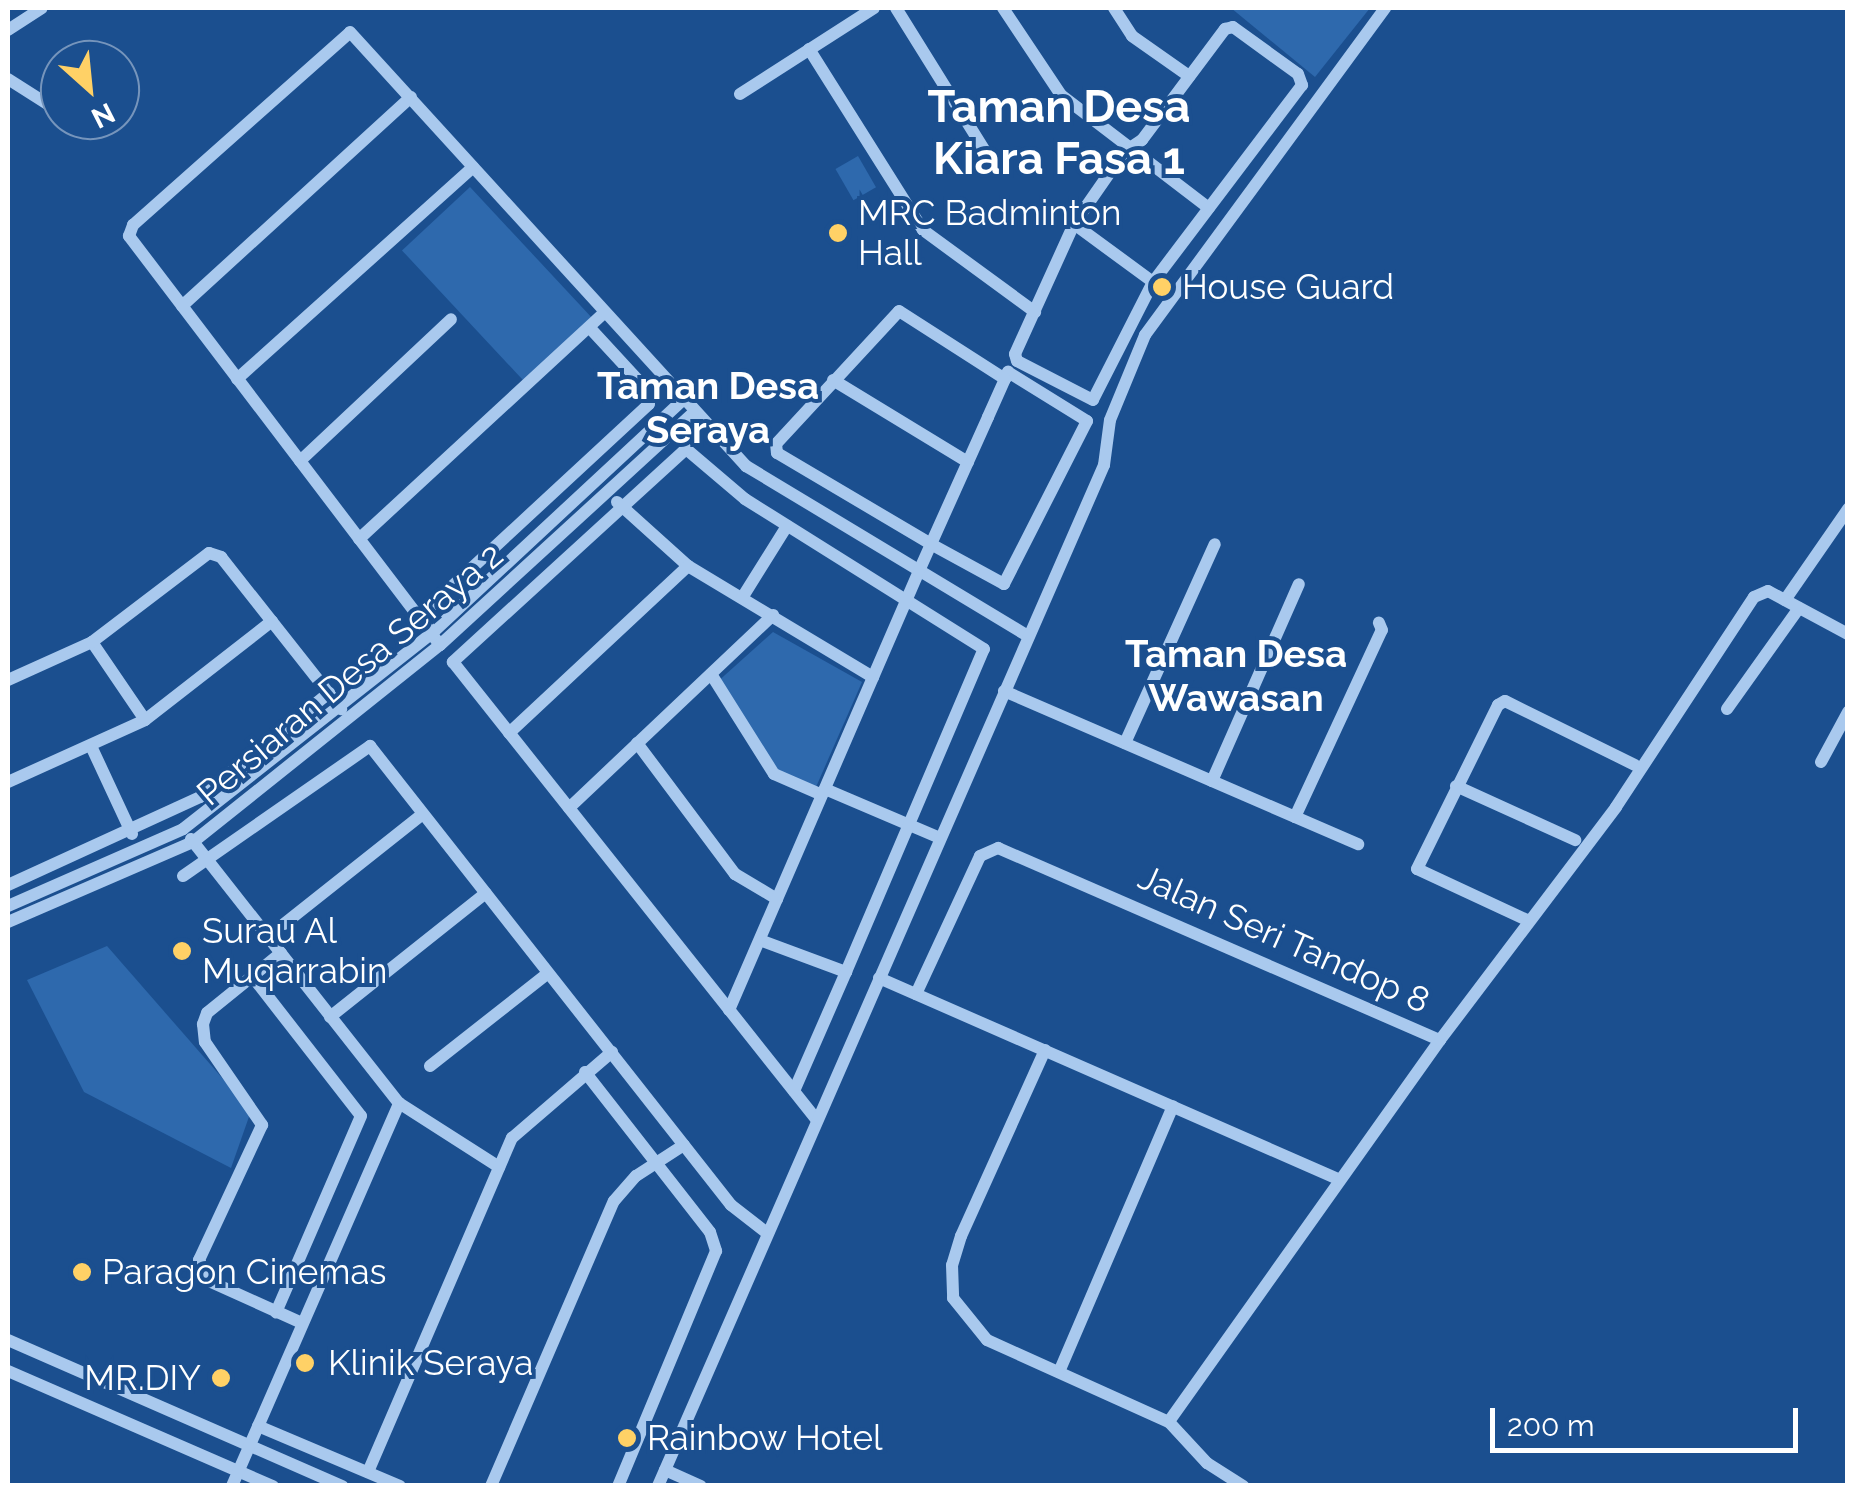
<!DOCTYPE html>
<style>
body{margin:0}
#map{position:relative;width:1855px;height:1493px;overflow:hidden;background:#1b4f8f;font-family:Raleway,sans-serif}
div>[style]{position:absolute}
.green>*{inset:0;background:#2e69ad;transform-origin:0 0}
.minor>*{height:12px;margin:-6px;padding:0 6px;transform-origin:6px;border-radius:6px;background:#a9c9ee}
.dots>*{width:28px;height:28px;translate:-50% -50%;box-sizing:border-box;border:5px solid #1b4f8f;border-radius:50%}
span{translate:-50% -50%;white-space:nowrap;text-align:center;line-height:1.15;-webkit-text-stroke:8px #1b4f8f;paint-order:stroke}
.poi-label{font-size:35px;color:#fff}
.left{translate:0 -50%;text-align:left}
.right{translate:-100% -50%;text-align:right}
.street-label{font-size:35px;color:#fff}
.neighbourhood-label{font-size:38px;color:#fff;font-weight:700}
.district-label{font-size:45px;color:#fff;font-weight:700}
.frame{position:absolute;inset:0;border:10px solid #fff;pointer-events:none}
.north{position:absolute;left:40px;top:40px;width:100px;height:100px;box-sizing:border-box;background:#1b4f8f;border:2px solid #7695bc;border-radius:50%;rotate:153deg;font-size:28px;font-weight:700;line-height:40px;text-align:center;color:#fff}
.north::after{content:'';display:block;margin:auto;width:35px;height:45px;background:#ffd166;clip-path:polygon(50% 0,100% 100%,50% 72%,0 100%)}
.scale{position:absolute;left:1490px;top:1408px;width:308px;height:45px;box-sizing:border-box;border:5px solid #fff;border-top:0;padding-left:12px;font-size:30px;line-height:35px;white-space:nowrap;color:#fff;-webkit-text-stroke:8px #1b4f8f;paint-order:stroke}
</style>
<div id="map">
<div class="green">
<div style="clip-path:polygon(1231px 8px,1370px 8px,1315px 77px)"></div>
<div style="left:858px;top:156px;width:36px;height:26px;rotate:60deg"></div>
<div style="left:470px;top:187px;width:178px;height:93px;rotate:47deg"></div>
<div style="clip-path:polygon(773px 632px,862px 682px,816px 787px,777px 770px,715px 684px)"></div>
<div style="clip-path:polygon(107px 946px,251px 1111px,231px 1168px,84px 1092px,27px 980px)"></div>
</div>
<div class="minor">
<div style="left:896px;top:8px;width:181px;rotate:58.1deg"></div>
<div style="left:1003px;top:8px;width:105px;rotate:56.3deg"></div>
<div style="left:1061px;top:95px;width:186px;rotate:37.4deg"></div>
<div style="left:1114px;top:8px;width:33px;rotate:57deg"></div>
<div style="left:1132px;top:36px;width:70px;rotate:35.1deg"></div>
<div style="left:1233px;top:27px;width:80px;rotate:35.9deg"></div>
<div style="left:1298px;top:74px;width:12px;rotate:70deg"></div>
<div style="left:1302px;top:85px;width:247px;rotate:127.1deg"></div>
<div style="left:1153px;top:282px;width:132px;rotate:117deg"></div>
<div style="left:1093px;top:400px;width:85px;rotate:-152.8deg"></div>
<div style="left:1017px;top:361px;width:7px;rotate:-106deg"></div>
<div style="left:1015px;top:354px;width:143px;rotate:-65.6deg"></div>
<div style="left:1074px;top:224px;width:88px;rotate:-55.2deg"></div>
<div style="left:1124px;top:152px;width:22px;rotate:-34deg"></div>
<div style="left:1142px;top:140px;width:139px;rotate:-53.2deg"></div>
<div style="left:1225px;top:29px;width:8px;rotate:-14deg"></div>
<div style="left:8px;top:30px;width:40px;rotate:-32.9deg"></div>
<div style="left:809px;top:49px;width:214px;rotate:57.8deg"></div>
<div style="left:923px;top:230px;width:139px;rotate:36.2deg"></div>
<div style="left:8px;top:79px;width:62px;rotate:32.4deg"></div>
<div style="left:740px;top:94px;width:159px;rotate:-32.7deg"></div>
<div style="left:78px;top:120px;width:9px;rotate:27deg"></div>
<div style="left:1074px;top:224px;width:98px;rotate:36.3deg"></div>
<div style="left:182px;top:306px;width:310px;rotate:-42.4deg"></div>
<div style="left:237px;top:379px;width:317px;rotate:-41.9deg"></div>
<div style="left:833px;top:380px;width:158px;rotate:31.3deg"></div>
<div style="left:300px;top:461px;width:207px;rotate:-43.2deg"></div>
<div style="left:617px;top:502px;width:96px;rotate:42deg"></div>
<div style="left:688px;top:566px;width:216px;rotate:31deg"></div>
<div style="left:359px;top:539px;width:332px;rotate:-42.7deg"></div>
<div style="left:742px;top:598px;width:85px;rotate:-58deg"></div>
<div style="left:1785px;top:600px;width:111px;rotate:-55.3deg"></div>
<div style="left:419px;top:617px;width:313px;rotate:-42.8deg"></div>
<div style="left:649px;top:404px;width:12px;rotate:-90deg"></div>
<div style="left:649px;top:392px;width:88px;rotate:-132.7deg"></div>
<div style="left:92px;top:642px;width:94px;rotate:55.8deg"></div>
<div style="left:440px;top:645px;width:514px;rotate:-127.25deg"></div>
<div style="left:129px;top:236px;width:12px;rotate:-70deg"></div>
<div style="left:133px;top:225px;width:290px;rotate:-41.6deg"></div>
<div style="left:350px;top:32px;width:588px;rotate:47.62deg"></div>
<div style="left:746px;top:466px;width:329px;rotate:31.1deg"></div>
<div style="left:711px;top:674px;width:118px;rotate:57.8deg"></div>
<div style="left:774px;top:774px;width:52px;rotate:23.6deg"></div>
<div style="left:8px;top:680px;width:92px;rotate:-24.3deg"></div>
<div style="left:92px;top:642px;width:147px;rotate:-37.3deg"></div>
<div style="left:209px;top:553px;width:13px;rotate:18deg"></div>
<div style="left:221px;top:557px;width:194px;rotate:51.7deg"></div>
<div style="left:1004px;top:691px;width:386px;rotate:23.4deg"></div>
<div style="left:1727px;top:709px;width:124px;rotate:-54.5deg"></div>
<div style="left:509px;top:733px;width:245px;rotate:-43deg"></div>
<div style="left:637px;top:743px;width:164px;rotate:53.2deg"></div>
<div style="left:735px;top:874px;width:49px;rotate:30.8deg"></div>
<div style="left:1125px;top:743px;width:218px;rotate:-65.7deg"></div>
<div style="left:91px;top:746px;width:97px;rotate:65deg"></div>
<div style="left:1821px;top:762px;width:57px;rotate:-61.6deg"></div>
<div style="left:1212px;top:781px;width:215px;rotate:-66.2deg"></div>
<div style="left:8px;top:782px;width:150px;rotate:-24.3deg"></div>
<div style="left:145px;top:720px;width:161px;rotate:-37.9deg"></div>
<div style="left:1456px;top:786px;width:131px;rotate:24.4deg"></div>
<div style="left:825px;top:789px;width:125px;rotate:23.1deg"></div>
<div style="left:569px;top:808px;width:281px;rotate:-43.4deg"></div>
<div style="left:1295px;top:817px;width:206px;rotate:-65.1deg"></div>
<div style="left:1382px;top:630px;width:8px;rotate:-113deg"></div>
<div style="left:191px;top:839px;width:336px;rotate:51.8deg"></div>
<div style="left:399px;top:1103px;width:119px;rotate:32.6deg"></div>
<div style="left:183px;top:876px;width:228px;rotate:-34.8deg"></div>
<div style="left:370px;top:746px;width:584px;rotate:51.82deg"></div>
<div style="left:731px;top:1205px;width:46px;rotate:37.9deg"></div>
<div style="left:8px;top:885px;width:211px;rotate:-24.6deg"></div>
<div style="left:200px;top:797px;width:166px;rotate:-38.9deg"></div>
<div style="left:8px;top:906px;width:191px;rotate:-23.7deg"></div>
<div style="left:183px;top:829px;width:315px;rotate:-38.2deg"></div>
<div style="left:431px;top:634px;width:341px;rotate:-42.9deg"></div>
<div style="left:1527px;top:920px;width:121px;rotate:-155.1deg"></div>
<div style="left:1417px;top:869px;width:183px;rotate:-63.7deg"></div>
<div style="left:1498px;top:705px;width:8px;rotate:-30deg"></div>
<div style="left:1505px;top:701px;width:145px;rotate:26.2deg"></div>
<div style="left:8px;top:922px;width:202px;rotate:-23.4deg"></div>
<div style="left:193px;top:842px;width:316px;rotate:-38.6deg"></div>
<div style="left:440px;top:645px;width:342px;rotate:-42.5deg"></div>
<div style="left:284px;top:924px;width:177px;rotate:-38.4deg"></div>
<div style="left:760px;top:940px;width:92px;rotate:20.4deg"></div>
<div style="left:846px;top:972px;width:351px;rotate:-66.9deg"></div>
<div style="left:984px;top:649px;width:282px;rotate:-147.9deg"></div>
<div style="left:745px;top:499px;width:77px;rotate:-139.7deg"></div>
<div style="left:686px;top:449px;width:316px;rotate:137.6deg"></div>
<div style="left:453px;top:662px;width:584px;rotate:51.54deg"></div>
<div style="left:281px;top:953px;width:95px;rotate:141deg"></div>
<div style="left:207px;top:1013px;width:12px;rotate:110deg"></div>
<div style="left:203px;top:1024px;width:18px;rotate:84deg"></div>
<div style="left:205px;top:1042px;width:101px;rotate:55.5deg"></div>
<div style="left:262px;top:1125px;width:149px;rotate:115deg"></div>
<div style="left:199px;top:1260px;width:23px;rotate:65deg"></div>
<div style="left:209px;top:1281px;width:102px;rotate:24.3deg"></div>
<div style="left:252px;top:976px;width:177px;rotate:52.1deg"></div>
<div style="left:361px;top:1116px;width:214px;rotate:113.4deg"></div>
<div style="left:879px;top:978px;width:501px;rotate:23.65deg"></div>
<div style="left:916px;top:994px;width:152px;rotate:-65.1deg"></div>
<div style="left:980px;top:856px;width:20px;rotate:-24deg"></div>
<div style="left:998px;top:848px;width:482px;rotate:23.5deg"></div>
<div style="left:1440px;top:1040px;width:468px;rotate:125.4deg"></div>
<div style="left:729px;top:1010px;width:478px;rotate:-66.6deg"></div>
<div style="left:919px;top:571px;width:30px;rotate:-66deg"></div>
<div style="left:931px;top:544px;width:139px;rotate:-65.8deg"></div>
<div style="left:988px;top:417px;width:42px;rotate:-65.9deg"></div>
<div style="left:1005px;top:379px;width:8px;rotate:-67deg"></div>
<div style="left:1008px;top:372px;width:93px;rotate:31.8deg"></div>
<div style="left:1087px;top:421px;width:183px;rotate:117deg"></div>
<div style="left:1004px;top:584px;width:83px;rotate:-151.3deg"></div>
<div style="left:931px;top:544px;width:179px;rotate:-149.4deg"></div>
<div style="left:777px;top:453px;width:9px;rotate:-96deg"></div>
<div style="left:776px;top:444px;width:181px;rotate:-47.2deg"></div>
<div style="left:899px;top:311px;width:126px;rotate:32.7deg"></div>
<div style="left:330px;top:1017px;width:199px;rotate:-38.5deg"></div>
<div style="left:1440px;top:1040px;width:292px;rotate:-52.9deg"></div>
<div style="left:1616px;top:807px;width:251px;rotate:-56.7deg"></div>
<div style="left:1754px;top:597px;width:15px;rotate:-23deg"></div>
<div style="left:1768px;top:591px;width:91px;rotate:28.3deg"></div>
<div style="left:1045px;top:1050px;width:204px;rotate:114.3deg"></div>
<div style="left:961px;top:1236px;width:30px;rotate:107deg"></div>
<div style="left:952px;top:1265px;width:33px;rotate:88deg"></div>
<div style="left:953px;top:1298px;width:54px;rotate:51deg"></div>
<div style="left:987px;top:1340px;width:200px;rotate:24.3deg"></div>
<div style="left:1169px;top:1422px;width:56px;rotate:47.2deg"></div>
<div style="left:1207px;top:1463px;width:43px;rotate:32.6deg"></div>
<div style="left:430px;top:1066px;width:150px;rotate:-38.2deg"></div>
<div style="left:585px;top:1072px;width:203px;rotate:52deg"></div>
<div style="left:710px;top:1232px;width:20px;rotate:72deg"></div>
<div style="left:716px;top:1251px;width:255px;rotate:112.6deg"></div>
<div style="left:794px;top:1091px;width:130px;rotate:-66.4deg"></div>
<div style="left:8px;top:1340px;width:365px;rotate:23.6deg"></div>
<div style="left:8px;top:1371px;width:289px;rotate:23.5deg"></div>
<div style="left:1059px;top:1372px;width:289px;rotate:-66.8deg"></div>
<div style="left:258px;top:1426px;width:154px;rotate:22.9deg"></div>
<div style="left:665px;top:1470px;width:39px;rotate:24deg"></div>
<div style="left:368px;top:1472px;width:364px;rotate:-66.7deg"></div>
<div style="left:512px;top:1138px;width:132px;rotate:-40.7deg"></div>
<div style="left:232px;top:1486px;width:418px;rotate:-66.4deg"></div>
<div style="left:491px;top:1486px;width:310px;rotate:-66.7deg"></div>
<div style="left:614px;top:1201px;width:33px;rotate:-49deg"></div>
<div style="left:636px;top:1176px;width:57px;rotate:-32.9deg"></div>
<div style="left:658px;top:1486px;width:1114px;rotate:-66.4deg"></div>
<div style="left:1104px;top:465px;width:45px;rotate:-82.4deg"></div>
<div style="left:1110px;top:420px;width:92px;rotate:-67.6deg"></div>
<div style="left:1145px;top:335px;width:406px;rotate:-53.7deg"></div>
</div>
<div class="dots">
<div style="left:838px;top:233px;background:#ffd166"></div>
<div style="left:1162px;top:287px;background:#ffd166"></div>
<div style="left:182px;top:951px;background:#ffd166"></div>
<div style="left:82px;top:1272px;background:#ffd166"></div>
<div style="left:305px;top:1363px;background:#ffd166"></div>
<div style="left:221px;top:1378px;background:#ffd166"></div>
<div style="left:627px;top:1438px;background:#ffd166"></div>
</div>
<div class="poi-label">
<span class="left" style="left:858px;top:233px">MRC Badminton<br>Hall</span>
<span class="left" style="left:1182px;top:287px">House Guard</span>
<span class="left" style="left:202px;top:951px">Surau Al<br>Muqarrabin</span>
<span class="left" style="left:102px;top:1272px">Paragon Cinemas</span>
<span class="left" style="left:328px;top:1363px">Klinik Seraya</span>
<span class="right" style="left:201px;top:1378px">MR.DIY</span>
<span class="left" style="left:647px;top:1438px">Rainbow Hotel</span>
</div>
<div class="street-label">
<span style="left:350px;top:674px;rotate:-40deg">Persiaran Desa Seraya 2</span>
<span style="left:1284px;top:939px;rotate:24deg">Jalan Seri Tandop 8</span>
</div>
<div class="neighbourhood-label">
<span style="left:708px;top:408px">Taman Desa<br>Seraya</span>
<span style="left:1236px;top:676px">Taman Desa<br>Wawasan</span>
</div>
<div class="district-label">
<span style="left:1059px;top:133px">Taman Desa<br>Kiara Fasa 1</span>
</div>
<div class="frame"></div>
<div class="north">N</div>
<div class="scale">200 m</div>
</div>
